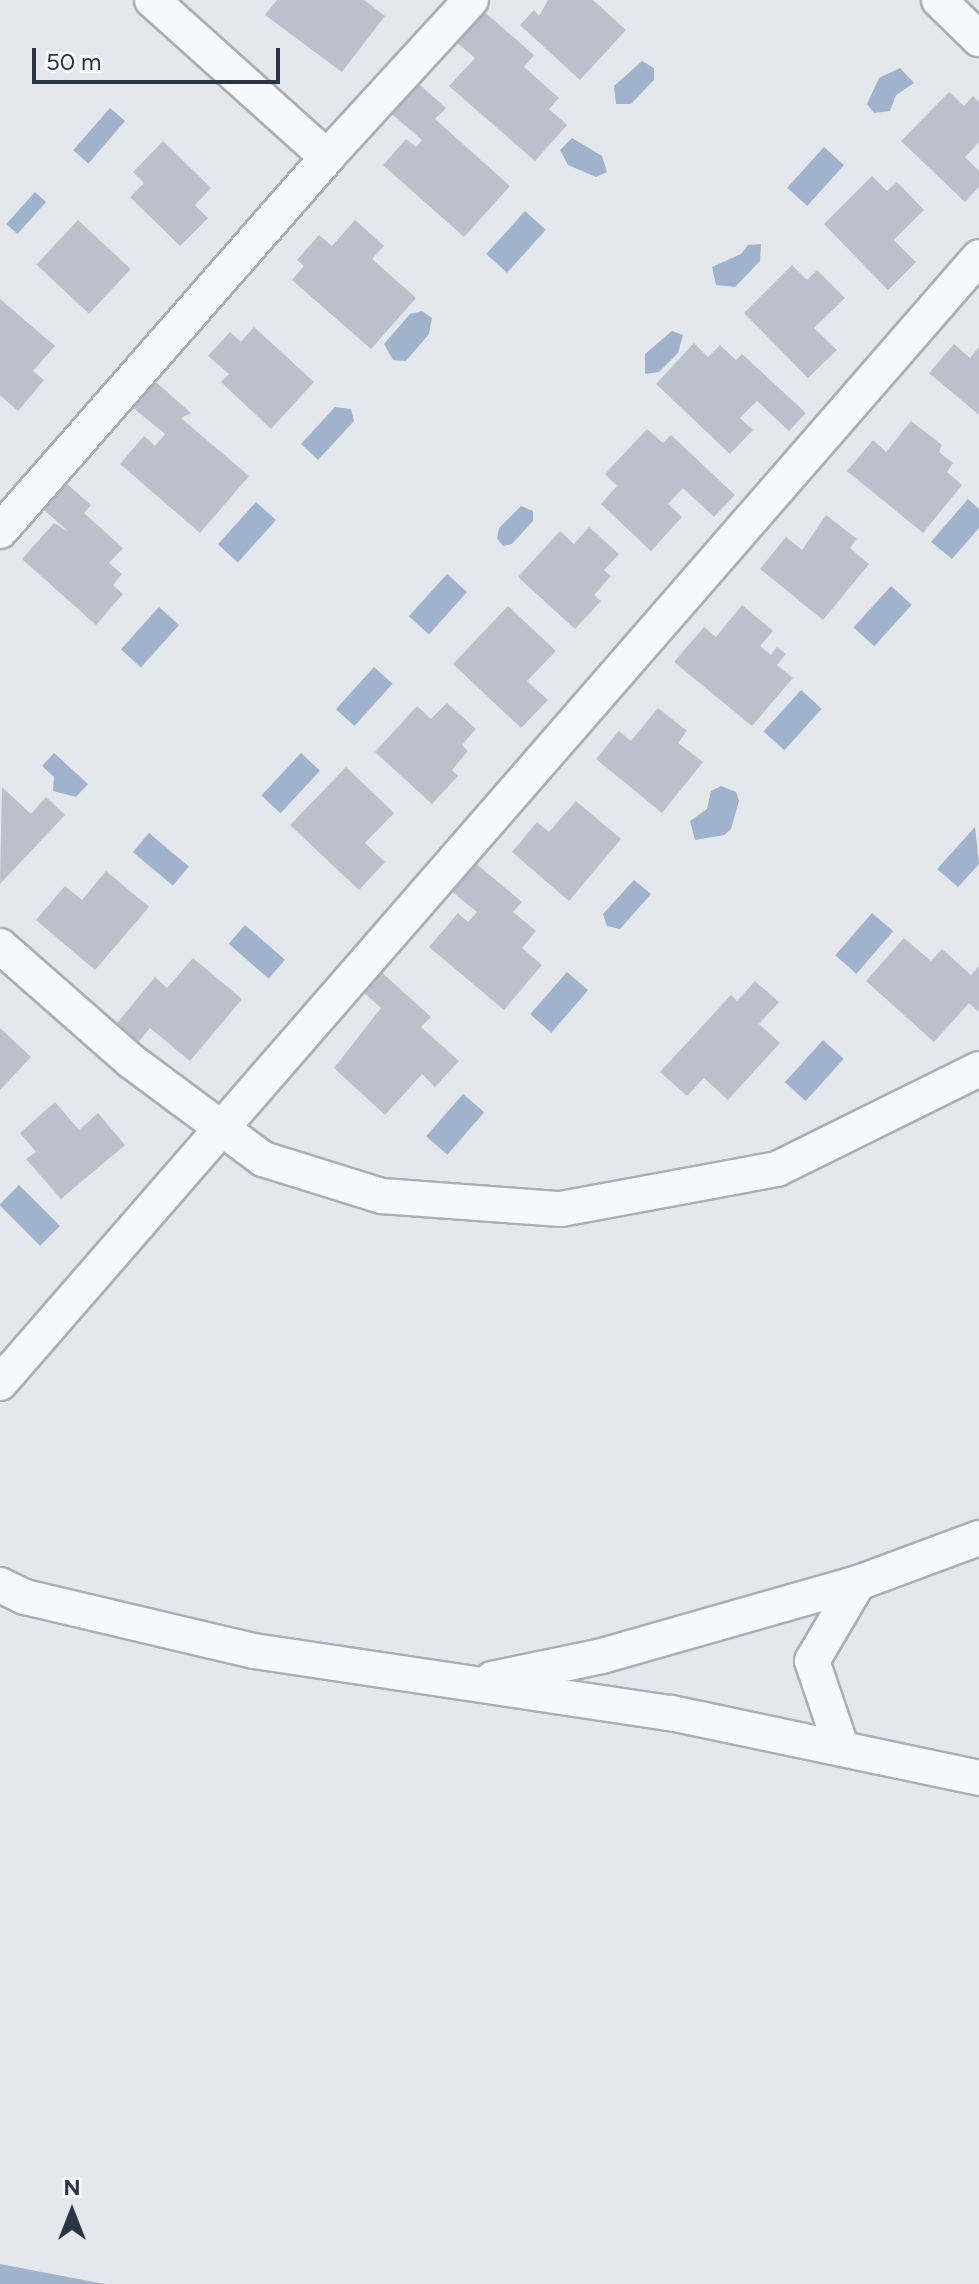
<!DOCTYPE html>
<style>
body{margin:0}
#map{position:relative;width:979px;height:2284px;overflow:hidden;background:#e4e7ec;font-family:Figtree,sans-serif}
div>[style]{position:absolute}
.water>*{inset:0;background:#9fb4cc;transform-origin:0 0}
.building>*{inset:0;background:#bbc0ca;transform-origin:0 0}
.roads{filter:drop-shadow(2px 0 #a9aeb7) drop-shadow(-2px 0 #a9aeb7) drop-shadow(0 2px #a9aeb7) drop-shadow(0 -2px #a9aeb7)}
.minor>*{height:34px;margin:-17px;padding:0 17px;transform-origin:17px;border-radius:17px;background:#f7f8fa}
span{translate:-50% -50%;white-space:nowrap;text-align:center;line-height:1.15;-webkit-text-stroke:7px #f4f6f9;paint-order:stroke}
.north{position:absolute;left:32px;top:2172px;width:80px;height:80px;-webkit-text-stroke:6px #f4f6f9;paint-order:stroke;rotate:0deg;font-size:22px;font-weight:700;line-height:32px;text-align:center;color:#2b3445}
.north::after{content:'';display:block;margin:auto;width:28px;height:36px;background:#2b3445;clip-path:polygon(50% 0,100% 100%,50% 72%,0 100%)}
.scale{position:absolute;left:32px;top:48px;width:248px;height:36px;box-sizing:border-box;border:4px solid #2b3445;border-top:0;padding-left:10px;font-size:24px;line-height:28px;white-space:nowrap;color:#2b3445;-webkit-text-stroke:6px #f4f6f9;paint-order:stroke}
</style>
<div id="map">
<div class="water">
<div style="clip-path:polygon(642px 61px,654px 68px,654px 80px,631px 104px,616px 104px,614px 86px)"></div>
<div style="clip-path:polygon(900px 68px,914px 83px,896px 95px,890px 111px,874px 113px,867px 104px,879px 78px)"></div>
<div style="left:110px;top:108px;width:20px;height:56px;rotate:41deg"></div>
<div style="clip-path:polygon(572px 138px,602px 156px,607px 172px,596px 177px,568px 165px,560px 150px)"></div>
<div style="left:824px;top:147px;width:27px;height:55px;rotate:42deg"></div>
<div style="left:35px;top:192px;width:15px;height:43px;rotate:42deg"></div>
<div style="left:525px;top:211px;width:28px;height:58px;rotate:42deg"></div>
<div style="clip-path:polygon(761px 244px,760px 261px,735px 287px,716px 285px,712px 267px,741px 254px,748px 245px)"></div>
<div style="clip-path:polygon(422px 311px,432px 318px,429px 334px,406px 361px,393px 360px,384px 344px,410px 314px)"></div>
<div style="clip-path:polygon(672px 331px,683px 335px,678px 353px,659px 372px,645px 374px,645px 354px)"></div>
<div style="clip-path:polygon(335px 407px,351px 409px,354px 421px,318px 460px,301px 444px)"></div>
<div style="clip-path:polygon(968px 499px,979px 509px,979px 528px,952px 559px,931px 542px)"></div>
<div style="left:256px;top:502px;width:27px;height:57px;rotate:42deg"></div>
<div style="clip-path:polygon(521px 506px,533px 511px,533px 521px,512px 544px,503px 546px,497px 538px,499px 528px)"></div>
<div style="left:447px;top:574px;width:27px;height:57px;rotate:42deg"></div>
<div style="left:891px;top:586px;width:28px;height:56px;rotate:42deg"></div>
<div style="left:159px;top:607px;width:27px;height:57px;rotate:42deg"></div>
<div style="left:374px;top:667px;width:25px;height:57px;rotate:42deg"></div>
<div style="left:801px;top:690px;width:28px;height:56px;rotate:42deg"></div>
<div style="clip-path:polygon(54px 753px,88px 784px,76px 797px,53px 791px,54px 777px,42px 766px)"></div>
<div style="left:301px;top:753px;width:26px;height:58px;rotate:43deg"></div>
<div style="clip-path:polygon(721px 786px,736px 792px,739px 801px,731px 829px,724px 835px,695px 840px,690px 821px,707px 809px,711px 791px)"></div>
<div style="clip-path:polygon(975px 827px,979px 864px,958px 887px,937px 869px)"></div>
<div style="left:149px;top:833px;width:52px;height:25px;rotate:40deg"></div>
<div style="clip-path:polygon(634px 880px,651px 894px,620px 929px,607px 926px,603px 914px)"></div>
<div style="left:872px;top:913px;width:28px;height:56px;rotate:41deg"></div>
<div style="left:245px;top:925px;width:53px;height:25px;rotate:41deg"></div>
<div style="left:567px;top:972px;width:28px;height:56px;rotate:41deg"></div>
<div style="left:823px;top:1040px;width:28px;height:57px;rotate:42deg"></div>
<div style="left:463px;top:1094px;width:28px;height:56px;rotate:41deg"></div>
<div style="left:19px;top:1185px;width:58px;height:28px;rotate:45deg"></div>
<div style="clip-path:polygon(0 2264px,99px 2283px,106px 2284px,0 2284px)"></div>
</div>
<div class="building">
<div style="clip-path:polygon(277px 0,364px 0,385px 16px,342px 72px,265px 15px)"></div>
<div style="clip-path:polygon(548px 0,593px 0,626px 30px,580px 80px,520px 25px,534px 10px,539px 16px)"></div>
<div style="clip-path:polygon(481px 9px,534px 55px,524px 67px,559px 98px,549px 109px,567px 125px,535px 161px,449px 86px,475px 58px,454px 40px)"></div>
<div style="clip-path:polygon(412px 78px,446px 108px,435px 119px,510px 186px,464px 237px,383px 165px,406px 139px,416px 147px,422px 140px,385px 108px)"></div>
<div style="clip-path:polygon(949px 92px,964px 106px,973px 96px,979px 102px,979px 142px,965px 157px,979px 171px,979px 187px,965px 202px,901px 141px)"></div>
<div style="clip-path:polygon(163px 141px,211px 188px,195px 205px,208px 218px,180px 246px,130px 197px,144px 183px,133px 172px)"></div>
<div style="clip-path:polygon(872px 176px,887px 191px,897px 182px,924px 210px,894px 240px,916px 262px,888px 290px,824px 224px)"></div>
<div style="left:78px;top:220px;width:72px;height:61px;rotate:43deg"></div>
<div style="clip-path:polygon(355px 220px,384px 246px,372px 259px,416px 298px,371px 349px,292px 280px,304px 266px,297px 260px,319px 235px,332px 246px)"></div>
<div style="clip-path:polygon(792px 265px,807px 280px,817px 270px,845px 298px,814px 328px,837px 350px,808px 378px,744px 313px)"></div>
<div style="clip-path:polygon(0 299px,55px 346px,33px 371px,44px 380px,18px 411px,0 395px)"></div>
<div style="clip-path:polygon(254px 327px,314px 382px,271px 429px,221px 382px,229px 374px,208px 356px,230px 332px,241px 342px)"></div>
<div style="clip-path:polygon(694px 343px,708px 357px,720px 345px,736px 360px,742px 354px,806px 413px,789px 431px,757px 401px,740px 418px,753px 430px,730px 454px,656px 384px)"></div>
<div style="clip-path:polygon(954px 344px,970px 358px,979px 347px,979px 415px,929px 373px)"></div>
<div style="clip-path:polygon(149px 376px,191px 413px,181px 418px,249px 476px,200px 533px,120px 464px,144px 436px,155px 446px,165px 434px,126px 402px)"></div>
<div style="clip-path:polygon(911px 421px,942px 445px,939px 452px,953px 463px,947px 472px,962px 485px,923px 533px,847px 471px,873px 440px,886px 452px)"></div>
<div style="clip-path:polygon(647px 429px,663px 443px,671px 435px,735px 495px,714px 517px,683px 488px,668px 504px,682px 517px,651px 551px,601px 504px,617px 486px,605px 474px)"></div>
<div style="clip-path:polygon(59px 477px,91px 505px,84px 513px,123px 548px,109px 563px,122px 574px,113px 585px,123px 594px,96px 625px,22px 559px,54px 523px,69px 532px,36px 503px)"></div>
<div style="clip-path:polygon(826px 515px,857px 539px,850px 548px,869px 564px,823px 620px,760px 569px,786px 537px,802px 550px)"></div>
<div style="clip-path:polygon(589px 527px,619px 554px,604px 570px,611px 576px,594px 595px,601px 601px,575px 629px,518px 577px,560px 531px,574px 544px)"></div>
<div style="clip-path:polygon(742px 605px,773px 631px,760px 646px,771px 655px,777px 647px,786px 654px,777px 665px,793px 678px,752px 726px,674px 662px,704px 627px,716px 637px)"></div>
<div style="clip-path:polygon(508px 606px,556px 651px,527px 681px,548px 700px,521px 728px,453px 664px)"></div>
<div style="clip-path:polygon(447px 703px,476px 729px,462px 745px,468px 751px,452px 770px,458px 776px,432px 804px,375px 752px,417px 706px,431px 719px)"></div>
<div style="clip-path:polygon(658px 708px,687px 731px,678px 743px,703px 762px,662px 813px,596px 759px,619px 731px,631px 741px)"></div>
<div style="clip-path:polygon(346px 767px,394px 813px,365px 843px,385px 862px,359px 890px,290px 825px)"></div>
<div style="clip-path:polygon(2px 787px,31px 814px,46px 797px,65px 815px,0 884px)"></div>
<div style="clip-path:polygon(576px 801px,621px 839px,569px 901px,512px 852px,537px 822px,549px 832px)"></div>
<div style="clip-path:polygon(474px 862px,522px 902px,513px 912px,536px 931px,522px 948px,542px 965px,504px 1010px,429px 947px,458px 913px,468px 922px,477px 912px,450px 890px)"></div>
<div style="clip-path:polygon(106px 871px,149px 907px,95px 970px,36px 920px,65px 886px,82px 900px)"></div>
<div style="clip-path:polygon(904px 938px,931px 961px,942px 949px,971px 975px,979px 966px,979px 1012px,969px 1003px,934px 1042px,866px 981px)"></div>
<div style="clip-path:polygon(193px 958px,242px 999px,190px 1061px,150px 1028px,131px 1051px,109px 1033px,155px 977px,167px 988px)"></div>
<div style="clip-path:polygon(379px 970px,431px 1017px,421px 1027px,459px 1061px,435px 1087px,422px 1074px,385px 1115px,334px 1068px,381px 1008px,361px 990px)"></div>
<div style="clip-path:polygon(755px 981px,779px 1002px,759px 1024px,780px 1043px,728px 1100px,704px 1078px,687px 1096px,660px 1072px,731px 995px,737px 1001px)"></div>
<div style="clip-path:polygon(0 1028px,31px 1057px,0 1090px)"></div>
<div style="clip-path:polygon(55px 1102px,79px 1130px,98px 1113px,125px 1145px,61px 1199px,26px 1159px,36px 1152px,20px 1133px)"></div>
</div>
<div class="roads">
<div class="minor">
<div style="left:152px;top:0;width:235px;rotate:41.9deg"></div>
<div style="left:939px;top:0;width:56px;rotate:44.3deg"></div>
<div style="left:0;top:531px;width:497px;rotate:-48.8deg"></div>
<div style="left:327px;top:157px;width:213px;rotate:-47.5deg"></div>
<div style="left:0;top:946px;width:174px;rotate:41.3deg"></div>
<div style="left:131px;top:1061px;width:164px;rotate:36.6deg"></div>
<div style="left:263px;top:1159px;width:125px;rotate:17.3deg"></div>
<div style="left:382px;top:1196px;width:179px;rotate:4.2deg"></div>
<div style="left:561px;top:1209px;width:220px;rotate:-10.5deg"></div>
<div style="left:777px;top:1169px;width:225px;rotate:-26.3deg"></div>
<div style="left:0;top:1383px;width:1492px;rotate:-48.99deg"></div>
<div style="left:0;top:1585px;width:28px;rotate:26deg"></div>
<div style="left:25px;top:1597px;width:235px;rotate:13.3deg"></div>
<div style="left:254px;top:1651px;width:422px;rotate:8.5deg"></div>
<div style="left:671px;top:1713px;width:315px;rotate:11.9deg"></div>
<div style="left:492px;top:1679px;width:112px;rotate:-11.8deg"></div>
<div style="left:602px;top:1656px;width:266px;rotate:-15.9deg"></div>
<div style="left:858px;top:1583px;width:129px;rotate:-20.4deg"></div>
<div style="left:842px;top:1749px;width:93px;rotate:-108.8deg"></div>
<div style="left:812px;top:1661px;width:91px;rotate:-59.5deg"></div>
</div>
</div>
<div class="north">N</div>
<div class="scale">50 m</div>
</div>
